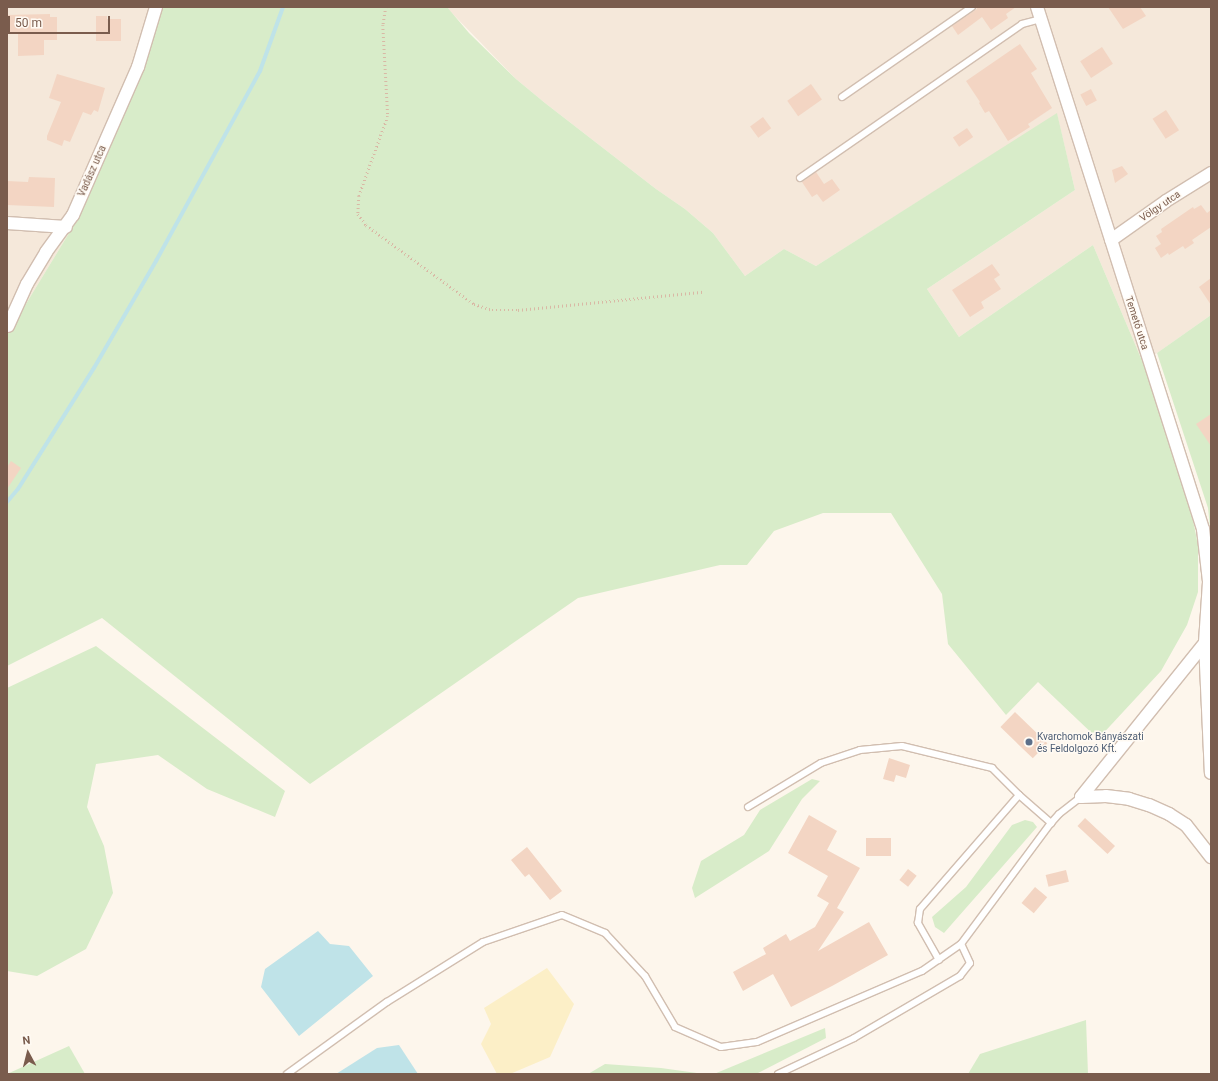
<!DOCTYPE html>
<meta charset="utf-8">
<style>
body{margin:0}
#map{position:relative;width:1218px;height:1081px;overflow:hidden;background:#fdf6ec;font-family:Roboto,sans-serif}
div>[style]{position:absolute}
.residential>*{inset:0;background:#f5e8da}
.green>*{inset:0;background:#d8ecc9}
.sand>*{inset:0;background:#fcefc7}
.water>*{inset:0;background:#bfe3e8}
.stream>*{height:4px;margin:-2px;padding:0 2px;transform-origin:2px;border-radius:2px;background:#bfe3e8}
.building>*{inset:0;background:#f3d5c3;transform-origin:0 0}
.path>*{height:2.5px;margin-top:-1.25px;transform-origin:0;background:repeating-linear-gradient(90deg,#d9b8a5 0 1px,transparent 0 4px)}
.roads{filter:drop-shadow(1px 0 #d1beb0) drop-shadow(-1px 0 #d1beb0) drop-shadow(0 1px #d1beb0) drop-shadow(0 -1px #d1beb0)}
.lane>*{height:6px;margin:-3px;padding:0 3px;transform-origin:3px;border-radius:3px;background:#fff}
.street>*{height:12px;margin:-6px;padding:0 6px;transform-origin:6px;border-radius:6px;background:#fff}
.dots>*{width:11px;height:11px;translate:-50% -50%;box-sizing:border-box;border:2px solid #fffaf3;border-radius:50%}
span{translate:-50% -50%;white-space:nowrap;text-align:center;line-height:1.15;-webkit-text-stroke:3px #fffaf3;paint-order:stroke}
.street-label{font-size:10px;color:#7a5c4d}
.service-label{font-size:10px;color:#4e5e75}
.left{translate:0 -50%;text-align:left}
.frame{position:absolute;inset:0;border:8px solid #7a5c4d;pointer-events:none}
.north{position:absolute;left:8px;top:1033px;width:40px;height:40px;-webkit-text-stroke:3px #fffaf3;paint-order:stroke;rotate:353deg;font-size:11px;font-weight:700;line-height:16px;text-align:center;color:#7a5c4d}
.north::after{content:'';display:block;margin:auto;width:14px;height:18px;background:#7a5c4d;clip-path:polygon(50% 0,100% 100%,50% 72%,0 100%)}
.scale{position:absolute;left:8px;top:16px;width:102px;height:18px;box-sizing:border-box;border:2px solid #7a5c4d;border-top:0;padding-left:5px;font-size:12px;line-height:14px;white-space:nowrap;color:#7a5c4d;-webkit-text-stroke:3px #fffaf3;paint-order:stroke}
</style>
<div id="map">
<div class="residential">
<div style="clip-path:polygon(7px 7px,161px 7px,142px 71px,77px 220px,7px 335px)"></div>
<div style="clip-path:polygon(1211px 7px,1211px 315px,1143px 363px,1093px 245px,959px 337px,927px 289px,1075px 190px,1057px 114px,816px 266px,784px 249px,745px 276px,713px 233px,685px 209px,656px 189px,545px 103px,516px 79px,447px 8px)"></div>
</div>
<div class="green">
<div style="clip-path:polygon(161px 7px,447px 7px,469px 33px,516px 79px,545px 103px,656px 189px,685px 209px,713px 233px,745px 276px,784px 249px,816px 266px,1057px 113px,1075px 190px,927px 289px,959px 337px,1093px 245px,1143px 363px,1190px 505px,1198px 545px,1198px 592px,1187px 625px,1161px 671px,1098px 739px,1038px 682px,1006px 715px,948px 644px,942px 594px,891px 513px,823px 513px,774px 531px,747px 565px,720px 565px,578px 598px,310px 784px,102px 618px,7px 666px,7px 335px,77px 220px,142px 71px)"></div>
<div style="clip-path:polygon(1211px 315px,1211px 537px,1208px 508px,1157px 353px)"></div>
<div style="clip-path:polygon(96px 646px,285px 791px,275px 817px,207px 789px,158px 755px,96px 764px,87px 807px,104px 846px,113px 893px,86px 949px,37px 976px,7px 971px,7px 688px)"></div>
<div style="clip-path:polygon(812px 779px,820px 781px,802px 799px,769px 851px,695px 898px,692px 888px,701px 861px,744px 835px,760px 810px)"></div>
<div style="clip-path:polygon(1025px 820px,1033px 822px,1037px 827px,944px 933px,935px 927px,932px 917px,966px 887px,1012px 825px)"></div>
<div style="clip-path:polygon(1086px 1020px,1088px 1074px,968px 1074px,980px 1054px)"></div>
<div style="clip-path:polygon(825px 1028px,826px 1038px,756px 1074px,714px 1074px)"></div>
<div style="clip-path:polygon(69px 1046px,85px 1074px,7px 1074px)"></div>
<div style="clip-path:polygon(605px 1064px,661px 1068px,704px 1074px,588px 1074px)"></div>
</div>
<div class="sand">
<div style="clip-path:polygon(547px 968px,574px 1004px,550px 1057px,510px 1074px,497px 1074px,481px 1044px,491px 1024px,484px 1008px)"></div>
</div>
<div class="water">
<div style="clip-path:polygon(318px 931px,330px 944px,349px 946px,373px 976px,299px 1036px,261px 987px,265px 969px)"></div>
<div style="clip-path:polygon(399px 1045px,418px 1074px,336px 1074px,377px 1048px)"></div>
</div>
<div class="stream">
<div style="left:7px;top:502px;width:17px;rotate:-50deg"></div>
<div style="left:18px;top:489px;width:143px;rotate:-57.9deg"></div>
<div style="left:94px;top:368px;width:124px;rotate:-59.9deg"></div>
<div style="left:156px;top:261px;width:217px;rotate:-61.3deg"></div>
<div style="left:260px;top:71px;width:68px;rotate:-70.2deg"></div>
</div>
<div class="building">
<div style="clip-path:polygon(976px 7px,1016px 7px,1006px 14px,1008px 18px,991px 30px,982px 17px,958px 35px,952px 26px,977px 9px)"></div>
<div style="clip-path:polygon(1108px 7px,1140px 7px,1146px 16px,1123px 29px)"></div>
<div style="clip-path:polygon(50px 14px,50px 17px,57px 17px,57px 40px,44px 40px,44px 55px,18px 56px,18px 34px,7px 34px,7px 15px)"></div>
<div style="clip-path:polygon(96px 16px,107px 16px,107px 19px,121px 19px,121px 41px,96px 41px)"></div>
<div style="clip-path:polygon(1020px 44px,1037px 69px,1031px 73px,1052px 108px,1028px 124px,1030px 127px,1008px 141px,989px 111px,985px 113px,979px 103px,980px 102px,966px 81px)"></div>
<div style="left:1102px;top:47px;width:20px;height:26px;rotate:57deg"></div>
<div style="clip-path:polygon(57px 74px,105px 88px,98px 112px,94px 110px,91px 115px,83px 112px,70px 142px,64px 140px,62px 146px,47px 140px,47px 136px,61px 102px,49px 98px)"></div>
<div style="left:811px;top:84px;width:19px;height:29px;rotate:55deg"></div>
<div style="left:1091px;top:89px;width:13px;height:12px;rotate:63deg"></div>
<div style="left:1166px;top:110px;width:24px;height:16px;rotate:57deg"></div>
<div style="left:763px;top:117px;width:14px;height:16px;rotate:54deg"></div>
<div style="left:967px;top:128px;width:11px;height:17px;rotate:56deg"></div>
<div style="clip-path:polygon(1122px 166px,1128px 174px,1115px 183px,1112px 170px)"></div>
<div style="clip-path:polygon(816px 172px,824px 184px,832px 179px,840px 190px,823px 202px,817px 194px,812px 197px,802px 182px)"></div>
<div style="clip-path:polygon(29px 177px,55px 178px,54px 207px,7px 205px,7px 181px,28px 182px)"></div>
<div style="clip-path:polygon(1201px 205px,1207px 213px,1211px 210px,1211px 227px,1192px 240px,1194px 243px,1185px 249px,1183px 246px,1169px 255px,1168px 253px,1161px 258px,1155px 248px,1161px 244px,1156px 236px,1162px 232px,1161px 229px,1193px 207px,1194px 209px)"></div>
<div style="clip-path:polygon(992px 264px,1000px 275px,994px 279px,1001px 289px,981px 302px,984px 308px,970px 317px,952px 290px)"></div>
<div style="clip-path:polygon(1211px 278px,1211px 305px,1199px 287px)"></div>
<div style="clip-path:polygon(1211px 414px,1211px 446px,1196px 424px)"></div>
<div style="clip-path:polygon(11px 461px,21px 468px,7px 489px,7px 467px)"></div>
<div style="left:1015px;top:712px;width:45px;height:21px;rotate:44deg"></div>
<div style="clip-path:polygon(889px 758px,910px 765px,906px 778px,896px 775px,894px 782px,883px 779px)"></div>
<div style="clip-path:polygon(809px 815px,837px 831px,827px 850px,860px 868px,837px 908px,844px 912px,818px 951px,869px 922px,888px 955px,832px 986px,791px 1007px,773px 974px,743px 991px,733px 972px,766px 954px,763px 948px,786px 934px,790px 941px,815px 927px,829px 903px,817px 896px,828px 876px,788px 853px)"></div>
<div style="left:1085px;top:818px;width:41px;height:11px;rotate:43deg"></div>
<div style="left:891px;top:838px;width:18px;height:25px;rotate:90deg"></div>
<div style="clip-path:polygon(527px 847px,562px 891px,550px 900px,529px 874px,525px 877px,511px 860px)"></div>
<div style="left:908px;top:869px;width:11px;height:14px;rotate:38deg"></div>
<div style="left:1066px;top:870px;width:12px;height:21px;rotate:76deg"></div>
<div style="left:1035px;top:887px;width:16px;height:21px;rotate:40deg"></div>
</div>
<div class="path">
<div style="left:386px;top:7px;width:18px;rotate:99deg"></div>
<div style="left:383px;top:25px;width:91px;rotate:86.9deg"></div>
<div style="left:388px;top:116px;width:85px;rotate:109.9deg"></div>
<div style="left:359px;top:196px;width:18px;rotate:93deg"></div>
<div style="left:358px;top:214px;width:14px;rotate:54deg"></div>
<div style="left:366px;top:225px;width:134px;rotate:36.2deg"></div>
<div style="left:474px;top:304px;width:19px;rotate:18deg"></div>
<div style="left:492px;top:310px;width:26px"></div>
<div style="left:518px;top:310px;width:186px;rotate:-5.6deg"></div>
</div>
<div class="roads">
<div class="lane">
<div style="left:842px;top:97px;width:158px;rotate:-34.7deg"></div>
<div style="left:800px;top:178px;width:270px;rotate:-34.7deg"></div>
<div style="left:1022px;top:24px;width:20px;rotate:-15deg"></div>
<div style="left:748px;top:807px;width:85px;rotate:-31.1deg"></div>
<div style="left:821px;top:763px;width:41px;rotate:-18.4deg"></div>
<div style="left:860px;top:750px;width:42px;rotate:-5.4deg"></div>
<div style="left:902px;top:746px;width:93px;rotate:13.7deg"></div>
<div style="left:992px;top:768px;width:38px;rotate:45deg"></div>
<div style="left:1019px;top:795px;width:43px;rotate:41.2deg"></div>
<div style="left:939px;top:960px;width:43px;rotate:-119.6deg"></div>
<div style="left:918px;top:923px;width:14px;rotate:-82deg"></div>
<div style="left:920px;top:909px;width:151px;rotate:-49deg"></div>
<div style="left:287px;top:1074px;width:123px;rotate:-35.8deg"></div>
<div style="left:387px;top:1002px;width:113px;rotate:-32deg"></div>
<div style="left:483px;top:942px;width:83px;rotate:-18.9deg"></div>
<div style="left:562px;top:915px;width:47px;rotate:22.7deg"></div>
<div style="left:605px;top:933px;width:59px;rotate:47.1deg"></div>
<div style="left:645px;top:976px;width:59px;rotate:59.5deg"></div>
<div style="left:675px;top:1027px;width:50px;rotate:23.5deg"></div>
<div style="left:721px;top:1047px;width:36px;rotate:-8deg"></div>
<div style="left:757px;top:1042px;width:180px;rotate:-23.3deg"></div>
<div style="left:922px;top:971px;width:47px;rotate:-34.7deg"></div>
<div style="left:961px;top:944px;width:151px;rotate:-53.4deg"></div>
<div style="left:1051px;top:823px;width:12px;rotate:-48deg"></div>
<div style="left:1059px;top:814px;width:28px;rotate:-38deg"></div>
<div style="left:778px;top:1074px;width:84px;rotate:-25.3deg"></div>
<div style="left:854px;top:1038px;width:123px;rotate:-30.3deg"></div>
<div style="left:960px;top:976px;width:16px;rotate:-52deg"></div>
<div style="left:970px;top:963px;width:21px;rotate:-115deg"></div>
</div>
<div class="street">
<div style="left:1037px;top:7px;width:548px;rotate:72.36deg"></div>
<div style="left:1203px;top:529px;width:53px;rotate:83.5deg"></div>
<div style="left:1209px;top:582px;width:61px;rotate:93.8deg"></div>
<div style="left:1205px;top:643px;width:130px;rotate:87.4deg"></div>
<div style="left:7px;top:223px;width:59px;rotate:3.9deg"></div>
<div style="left:1111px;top:240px;width:67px;rotate:-35.3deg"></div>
<div style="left:1166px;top:201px;width:53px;rotate:-31.9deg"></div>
<div style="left:8px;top:326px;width:46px;rotate:-65.7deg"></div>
<div style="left:27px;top:284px;width:37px;rotate:-59deg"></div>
<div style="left:46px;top:252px;width:46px;rotate:-53.9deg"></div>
<div style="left:73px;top:215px;width:162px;rotate:-66.3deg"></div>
<div style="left:138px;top:67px;width:63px;rotate:-73.3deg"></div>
<div style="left:1081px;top:797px;width:198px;rotate:-51.2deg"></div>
<div style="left:1081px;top:797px;width:25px;rotate:-2deg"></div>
<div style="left:1106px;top:796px;width:23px;rotate:7deg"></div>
<div style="left:1129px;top:799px;width:21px;rotate:17deg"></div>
<div style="left:1149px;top:805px;width:22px;rotate:24deg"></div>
<div style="left:1169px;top:814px;width:20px;rotate:33deg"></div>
<div style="left:1186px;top:825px;width:41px;rotate:52deg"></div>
</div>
</div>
<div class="dots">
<div style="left:1029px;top:742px;background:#5c6f8a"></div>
</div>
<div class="street-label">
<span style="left:92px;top:171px;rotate:-66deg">Vadász utca</span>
<span style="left:1160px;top:206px;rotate:-34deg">Völgy utca</span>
<span style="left:1137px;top:323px;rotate:72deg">Temető utca</span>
</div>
<div class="service-label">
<span class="left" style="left:1037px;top:742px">Kvarchomok Bányászati<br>és Feldolgozó Kft.</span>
</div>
<div class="frame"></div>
<div class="north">N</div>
<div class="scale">50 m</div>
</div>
